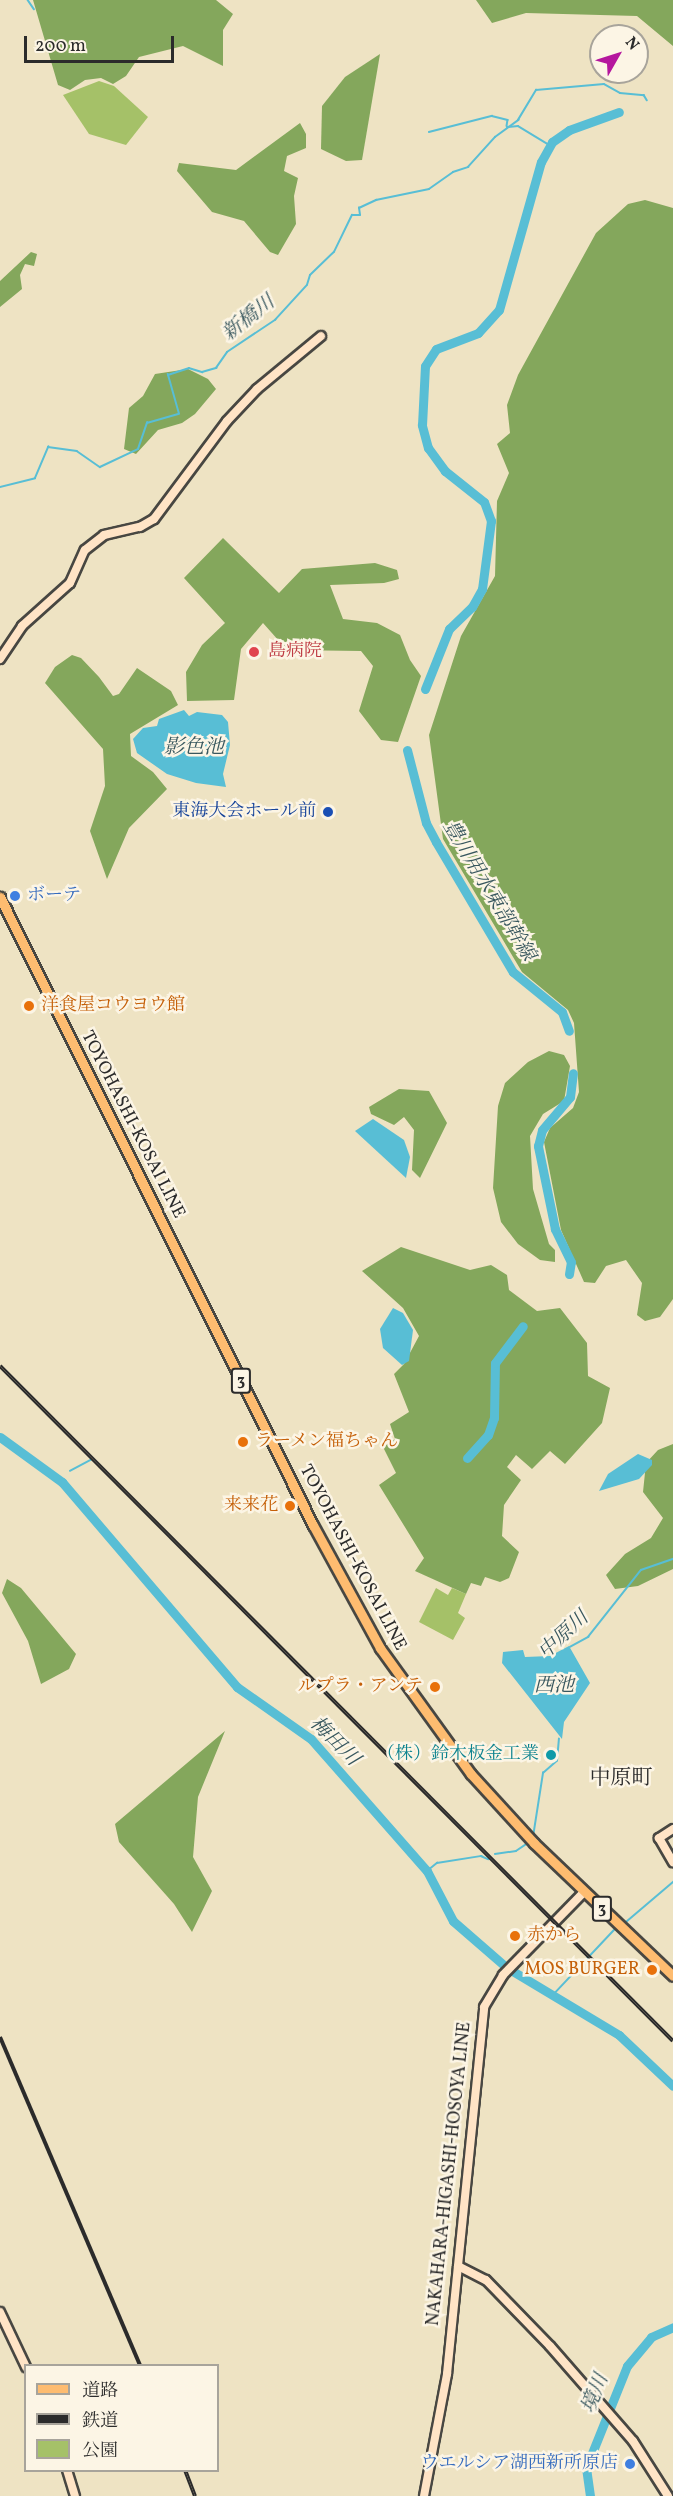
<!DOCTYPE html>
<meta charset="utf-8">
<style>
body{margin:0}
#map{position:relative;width:673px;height:2496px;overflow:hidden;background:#eee3c3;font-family:Vollkorn,"Noto Serif JP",serif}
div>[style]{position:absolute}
.green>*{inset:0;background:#a5c168}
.forest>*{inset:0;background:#84a75c}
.water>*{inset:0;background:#58bed5}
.stream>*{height:1.5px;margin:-0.75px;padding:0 0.75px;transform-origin:0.75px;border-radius:0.75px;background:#58bed5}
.river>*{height:9px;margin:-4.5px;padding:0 4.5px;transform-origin:4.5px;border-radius:4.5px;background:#58bed5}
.roads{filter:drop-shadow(2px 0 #484742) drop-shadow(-2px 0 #484742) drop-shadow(0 2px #484742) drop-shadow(0 -2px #484742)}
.secondary>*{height:8px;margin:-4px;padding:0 4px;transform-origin:4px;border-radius:4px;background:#ffe4c6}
.primary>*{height:9px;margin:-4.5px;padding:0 4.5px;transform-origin:4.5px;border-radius:4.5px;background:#febc70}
.rail>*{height:4px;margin-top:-2px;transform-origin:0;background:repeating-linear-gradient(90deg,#fcf5e5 0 4.5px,#2b2b2b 0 9px);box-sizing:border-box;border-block:2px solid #2b2b2b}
.dots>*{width:16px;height:16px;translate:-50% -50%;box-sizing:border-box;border:3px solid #fcf5e5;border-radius:50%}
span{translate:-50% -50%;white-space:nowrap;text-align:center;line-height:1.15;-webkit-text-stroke:5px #fcf5e5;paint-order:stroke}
.shield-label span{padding:2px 4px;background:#fcf5e5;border:2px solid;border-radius:4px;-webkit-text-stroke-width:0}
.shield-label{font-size:16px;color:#2b2b2b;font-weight:700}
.health-label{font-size:18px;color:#be3a42}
.left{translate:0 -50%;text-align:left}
.transit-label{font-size:18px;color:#164399}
.right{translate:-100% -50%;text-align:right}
.shop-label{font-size:18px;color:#366cbe}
.food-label{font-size:18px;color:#c56008}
.street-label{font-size:18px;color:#2b2b2b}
.culture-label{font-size:18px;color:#0d838f}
.water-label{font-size:20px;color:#38575e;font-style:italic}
.quarter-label{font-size:21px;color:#2b2b2b}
.legend{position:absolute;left:24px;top:2364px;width:195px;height:108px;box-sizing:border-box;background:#fcf5e5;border:2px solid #a8a49b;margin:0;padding:8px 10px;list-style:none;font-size:18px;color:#2b2b2b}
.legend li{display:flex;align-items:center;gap:12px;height:30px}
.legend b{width:30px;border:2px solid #a8a49b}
.north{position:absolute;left:589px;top:24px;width:60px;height:60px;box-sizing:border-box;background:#fcf5e5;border:2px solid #a8a49b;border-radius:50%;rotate:51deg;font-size:16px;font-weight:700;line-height:24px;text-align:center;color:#2b2b2b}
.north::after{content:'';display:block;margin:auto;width:21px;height:27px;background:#b5179e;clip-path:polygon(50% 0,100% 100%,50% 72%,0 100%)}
.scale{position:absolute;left:24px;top:36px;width:150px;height:27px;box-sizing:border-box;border:3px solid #2b2b2b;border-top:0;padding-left:8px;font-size:18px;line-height:21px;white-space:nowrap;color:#2b2b2b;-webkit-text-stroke:4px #fcf5e5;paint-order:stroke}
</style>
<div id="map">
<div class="green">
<div style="clip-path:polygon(99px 81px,114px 86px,148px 117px,126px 145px,89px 134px,63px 95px)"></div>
<div style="clip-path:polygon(436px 1588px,448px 1595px,452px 1588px,466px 1594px,458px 1613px,465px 1618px,453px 1640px,419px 1622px)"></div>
</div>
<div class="forest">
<div style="clip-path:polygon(33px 0,216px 0,233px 14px,223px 30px,223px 66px,183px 46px,139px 57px,126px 76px,113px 84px,101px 78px,85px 80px,70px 90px,58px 85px)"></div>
<div style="clip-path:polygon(476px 0,673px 0,673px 46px,637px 16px,526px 13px,492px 23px)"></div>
<div style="clip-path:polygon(380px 54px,362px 160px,346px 161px,321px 149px,322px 106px,345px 77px)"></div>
<div style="clip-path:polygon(300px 123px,306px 134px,306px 148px,287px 156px,284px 171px,298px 178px,294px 196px,296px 224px,278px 255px,270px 252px,244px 221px,212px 212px,177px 171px,179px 163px,236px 170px)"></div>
<div style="clip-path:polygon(645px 200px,673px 208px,673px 1299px,660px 1317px,645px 1321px,637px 1315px,642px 1283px,626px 1260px,606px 1266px,595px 1283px,584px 1282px,561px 1230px,544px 1142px,550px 1128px,573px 1108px,579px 1092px,574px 1023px,568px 1010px,522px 972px,443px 839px,429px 735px,461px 636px,495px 576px,497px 501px,509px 473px,497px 444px,510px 433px,507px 405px,518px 375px,596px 233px,628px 204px)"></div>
<div style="clip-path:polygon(31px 252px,37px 254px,34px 266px,25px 264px,20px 275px,22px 289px,0 307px,0 281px)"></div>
<div style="clip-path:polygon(188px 369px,208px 379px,216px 389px,195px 414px,182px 423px,158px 430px,136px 454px,124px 449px,129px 408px,143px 396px,155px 374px)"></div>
<div style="clip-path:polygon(223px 538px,279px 593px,302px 569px,375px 563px,397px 570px,399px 579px,384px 583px,330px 585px,343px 619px,377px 623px,400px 635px,410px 660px,421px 676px,398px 742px,381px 740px,359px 711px,373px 666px,361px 651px,287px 650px,263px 623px,241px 649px,234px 700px,187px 701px,186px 672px,202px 645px,225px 623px,184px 578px)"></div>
<div style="clip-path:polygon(72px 655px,81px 658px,99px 677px,113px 696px,119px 694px,137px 668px,171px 691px,178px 705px,130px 734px,131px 756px,153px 772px,167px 789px,129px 828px,107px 879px,90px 831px,105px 786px,103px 749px,45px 683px,55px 667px)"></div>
<div style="clip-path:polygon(549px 1051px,564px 1055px,570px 1066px,564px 1101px,543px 1114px,530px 1136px,533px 1189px,549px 1244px,555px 1250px,555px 1262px,540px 1260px,518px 1244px,501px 1222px,493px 1188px,498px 1106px,505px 1083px,528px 1062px)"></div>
<div style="clip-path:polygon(399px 1089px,429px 1091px,447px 1123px,420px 1178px,412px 1170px,414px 1130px,404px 1117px,394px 1125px,371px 1114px,369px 1107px)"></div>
<div style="clip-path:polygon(401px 1247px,470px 1270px,491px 1265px,507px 1275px,509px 1290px,537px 1311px,560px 1308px,587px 1343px,588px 1376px,610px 1388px,602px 1423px,565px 1464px,550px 1451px,532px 1469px,516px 1455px,507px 1467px,521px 1480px,504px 1505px,502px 1536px,519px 1552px,509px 1578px,500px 1582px,485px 1577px,481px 1586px,471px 1583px,466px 1594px,415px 1571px,424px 1558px,379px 1485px,396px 1473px,383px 1447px,395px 1439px,390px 1424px,409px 1412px,394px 1374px,404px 1364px,419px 1336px,403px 1308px,362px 1271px)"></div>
<div style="clip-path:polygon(673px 1444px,673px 1569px,638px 1586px,615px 1589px,606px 1575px,625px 1554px,651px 1538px,663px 1518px,643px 1492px,646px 1463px,658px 1450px)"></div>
<div style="clip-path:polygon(7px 1579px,21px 1588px,76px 1654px,69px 1669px,41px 1684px,28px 1641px,2px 1593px)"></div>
<div style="clip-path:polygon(225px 1731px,198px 1797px,193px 1857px,212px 1891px,192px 1932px,174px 1904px,119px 1842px,115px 1824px)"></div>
</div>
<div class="water">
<div style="clip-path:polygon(184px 710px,189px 716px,197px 712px,222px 715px,228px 722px,230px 745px,223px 774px,226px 787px,196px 783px,167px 774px,137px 753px,133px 739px,143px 728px,157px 726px,159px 719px)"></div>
<div style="clip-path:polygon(373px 1119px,404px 1140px,410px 1157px,406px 1178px,355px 1131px)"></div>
<div style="clip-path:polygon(393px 1308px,403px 1313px,413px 1330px,409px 1361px,402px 1365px,383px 1348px,380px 1329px)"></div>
<div style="clip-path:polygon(638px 1454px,652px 1460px,652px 1465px,639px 1479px,599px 1491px,608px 1474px)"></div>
<div style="clip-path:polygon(569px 1646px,590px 1683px,564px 1722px,562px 1739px,502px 1663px,503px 1652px,523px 1650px,525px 1657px,550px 1656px)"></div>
</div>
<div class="stream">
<div style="left:28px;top:0;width:11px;rotate:56deg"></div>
<div style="left:507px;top:127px;width:11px;rotate:-5deg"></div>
<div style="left:518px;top:126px;width:37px;rotate:31deg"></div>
<div style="left:429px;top:132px;width:65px;rotate:-14.3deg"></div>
<div style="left:492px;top:116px;width:16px;rotate:14deg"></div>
<div style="left:508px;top:120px;width:6px;rotate:99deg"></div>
<div style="left:0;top:487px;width:36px;rotate:-14deg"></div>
<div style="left:35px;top:478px;width:34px;rotate:-67deg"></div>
<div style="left:48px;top:447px;width:29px;rotate:8deg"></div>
<div style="left:77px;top:451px;width:28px;rotate:35deg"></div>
<div style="left:100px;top:467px;width:42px;rotate:-25.3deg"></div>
<div style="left:138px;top:449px;width:28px;rotate:-71deg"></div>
<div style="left:147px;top:423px;width:33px;rotate:-16deg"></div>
<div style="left:179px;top:414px;width:41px;rotate:-105.8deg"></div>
<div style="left:168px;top:375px;width:22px;rotate:-18deg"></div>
<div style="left:189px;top:368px;width:14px;rotate:17deg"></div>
<div style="left:202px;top:372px;width:15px;rotate:-16deg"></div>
<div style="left:216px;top:368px;width:19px;rotate:-55deg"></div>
<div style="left:227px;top:352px;width:58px;rotate:-33.7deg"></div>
<div style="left:275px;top:320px;width:47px;rotate:-47.6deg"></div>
<div style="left:307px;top:285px;width:10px;rotate:-73deg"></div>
<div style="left:310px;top:275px;width:33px;rotate:-44deg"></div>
<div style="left:334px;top:252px;width:41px;rotate:-64.1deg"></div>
<div style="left:352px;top:215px;width:8px"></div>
<div style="left:360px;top:215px;width:7px;rotate:-98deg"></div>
<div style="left:359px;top:208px;width:19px;rotate:-25deg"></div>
<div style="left:376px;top:200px;width:54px;rotate:-11.7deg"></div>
<div style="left:429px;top:189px;width:29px;rotate:-35deg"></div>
<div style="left:453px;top:172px;width:16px;rotate:-18deg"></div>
<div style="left:468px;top:167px;width:40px;rotate:-48deg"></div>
<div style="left:495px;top:137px;width:29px;rotate:-36deg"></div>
<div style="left:518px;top:120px;width:35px;rotate:-59deg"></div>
<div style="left:536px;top:90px;width:68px;rotate:-5deg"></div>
<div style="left:604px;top:84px;width:18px;rotate:29deg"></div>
<div style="left:620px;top:93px;width:24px;rotate:5deg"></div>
<div style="left:644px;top:95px;width:6px;rotate:59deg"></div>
<div style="left:70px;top:1471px;width:24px;rotate:-28deg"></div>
<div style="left:570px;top:1647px;width:21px;rotate:-29deg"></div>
<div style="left:588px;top:1637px;width:85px;rotate:-51.7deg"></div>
<div style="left:641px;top:1570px;width:34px;rotate:-19deg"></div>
<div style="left:533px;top:1837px;width:65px;rotate:-81.1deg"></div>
<div style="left:543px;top:1773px;width:18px;rotate:-41deg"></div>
<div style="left:557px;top:1761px;width:22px;rotate:-85deg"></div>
<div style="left:495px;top:1854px;width:21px;rotate:-8deg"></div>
<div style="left:516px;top:1851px;width:14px;rotate:-34deg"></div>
<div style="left:427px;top:1871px;width:13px;rotate:-39deg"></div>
<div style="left:437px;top:1863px;width:45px;rotate:-9deg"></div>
<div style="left:481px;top:1856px;width:8px;rotate:23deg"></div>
<div style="left:626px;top:1922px;width:62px;rotate:-40.4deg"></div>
<div style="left:553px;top:1995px;width:92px;rotate:-46.8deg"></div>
</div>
<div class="river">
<div style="left:425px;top:689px;width:65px;rotate:-68.2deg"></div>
<div style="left:449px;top:629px;width:32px;rotate:-44deg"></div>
<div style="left:472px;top:607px;width:21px;rotate:-61deg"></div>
<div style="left:482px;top:589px;width:69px;rotate:-82.5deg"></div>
<div style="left:491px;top:521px;width:20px;rotate:-110deg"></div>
<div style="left:484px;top:502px;width:50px;rotate:-141.5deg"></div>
<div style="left:445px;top:471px;width:29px;rotate:-126deg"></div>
<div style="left:428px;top:448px;width:24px;rotate:-105deg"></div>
<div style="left:422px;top:425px;width:59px;rotate:-87.1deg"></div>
<div style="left:425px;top:366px;width:20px;rotate:-57deg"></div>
<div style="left:436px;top:349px;width:45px;rotate:-20.9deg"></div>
<div style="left:478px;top:333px;width:31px;rotate:-48deg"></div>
<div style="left:499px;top:310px;width:154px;rotate:-74.2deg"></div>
<div style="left:541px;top:162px;width:23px;rotate:-61deg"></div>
<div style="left:552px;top:142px;width:21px;rotate:-35deg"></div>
<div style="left:569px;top:130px;width:53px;rotate:-19.8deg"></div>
<div style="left:407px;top:750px;width:75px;rotate:75.4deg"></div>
<div style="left:426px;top:823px;width:21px;rotate:62deg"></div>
<div style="left:436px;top:842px;width:151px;rotate:59.4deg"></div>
<div style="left:513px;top:972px;width:63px;rotate:39.2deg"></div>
<div style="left:562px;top:1012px;width:20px;rotate:70deg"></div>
<div style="left:569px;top:1274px;width:12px;rotate:-81deg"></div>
<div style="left:571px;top:1262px;width:37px;rotate:-116deg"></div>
<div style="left:555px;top:1229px;width:85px;rotate:-101.6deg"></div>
<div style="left:538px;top:1146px;width:16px;rotate:-76deg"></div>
<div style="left:542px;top:1130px;width:43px;rotate:-49.7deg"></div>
<div style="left:570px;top:1097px;width:24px;rotate:-83deg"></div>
<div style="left:0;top:1437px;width:77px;rotate:36deg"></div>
<div style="left:62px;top:1482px;width:270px;rotate:49.5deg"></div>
<div style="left:237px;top:1687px;width:90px;rotate:35.1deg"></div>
<div style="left:311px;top:1739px;width:176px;rotate:48.7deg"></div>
<div style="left:427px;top:1871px;width:56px;rotate:62.5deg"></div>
<div style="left:453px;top:1921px;width:70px;rotate:41deg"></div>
<div style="left:506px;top:1967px;width:132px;rotate:31deg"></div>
<div style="left:619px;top:2035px;width:74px;rotate:43.4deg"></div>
<div style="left:467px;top:1458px;width:31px;rotate:-48deg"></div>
<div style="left:488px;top:1435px;width:18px;rotate:-71deg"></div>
<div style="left:494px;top:1418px;width:55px;rotate:-89deg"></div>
<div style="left:495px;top:1363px;width:46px;rotate:-52.9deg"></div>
<div style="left:590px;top:2496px;width:28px;rotate:-98deg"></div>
<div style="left:586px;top:2468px;width:110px;rotate:-68.1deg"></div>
<div style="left:627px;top:2366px;width:38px;rotate:-50deg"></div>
<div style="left:651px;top:2337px;width:24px;rotate:-24deg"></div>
</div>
<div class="roads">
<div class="secondary">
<div style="left:0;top:659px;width:40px;rotate:-56deg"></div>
<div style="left:22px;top:626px;width:64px;rotate:-41.9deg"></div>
<div style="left:70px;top:583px;width:36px;rotate:-66deg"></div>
<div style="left:85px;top:550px;width:24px;rotate:-38deg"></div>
<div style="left:104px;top:535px;width:37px;rotate:-13deg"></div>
<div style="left:140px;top:527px;width:16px;rotate:-30deg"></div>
<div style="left:154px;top:519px;width:122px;rotate:-53.3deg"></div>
<div style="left:227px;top:421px;width:44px;rotate:-46.8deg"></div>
<div style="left:257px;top:389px;width:83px;rotate:-39.6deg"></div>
<div style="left:673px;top:1829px;width:17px;rotate:147deg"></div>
<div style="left:659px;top:1838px;width:28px;rotate:60deg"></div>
<div style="left:458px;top:2266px;width:31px;rotate:27deg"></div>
<div style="left:486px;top:2280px;width:92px;rotate:45.9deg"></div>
<div style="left:550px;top:2346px;width:126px;rotate:48.9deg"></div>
<div style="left:633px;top:2441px;width:65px;rotate:57.5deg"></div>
<div style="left:0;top:2312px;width:61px;rotate:64.7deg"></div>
<div style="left:67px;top:2470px;width:27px;rotate:73deg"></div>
<div style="left:424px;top:2496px;width:124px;rotate:-79.3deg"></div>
<div style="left:447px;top:2374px;width:369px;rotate:-84.2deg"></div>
<div style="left:484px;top:2007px;width:37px;rotate:-59deg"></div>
<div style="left:503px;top:1975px;width:116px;rotate:-45.7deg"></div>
</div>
<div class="primary">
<div style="left:0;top:897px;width:702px;rotate:63.51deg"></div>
<div style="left:313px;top:1525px;width:140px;rotate:61.4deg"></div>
<div style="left:380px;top:1648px;width:155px;rotate:54.2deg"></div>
<div style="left:471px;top:1774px;width:93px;rotate:47.6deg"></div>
<div style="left:534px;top:1843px;width:192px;rotate:43.7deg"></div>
</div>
</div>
<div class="rail">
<div style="left:0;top:1366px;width:953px;rotate:45.09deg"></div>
<div style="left:0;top:2037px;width:358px;rotate:66.9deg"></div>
<div style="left:185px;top:2470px;width:28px;rotate:69deg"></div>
</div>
<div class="dots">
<div style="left:254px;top:652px;background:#e0444e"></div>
<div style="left:328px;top:812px;background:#1a4fb4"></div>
<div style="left:15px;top:896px;background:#3f7fe0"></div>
<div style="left:29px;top:1006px;background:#e8710a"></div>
<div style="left:243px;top:1442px;background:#e8710a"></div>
<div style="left:290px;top:1506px;background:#e8710a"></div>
<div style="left:435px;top:1687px;background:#e8710a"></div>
<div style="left:551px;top:1755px;background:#0f9aa8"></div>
<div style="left:515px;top:1936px;background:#e8710a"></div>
<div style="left:652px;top:1970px;background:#e8710a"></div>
<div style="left:630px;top:2464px;background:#3f7fe0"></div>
</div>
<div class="shield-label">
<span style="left:241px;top:1381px">3</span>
<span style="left:602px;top:1909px">3</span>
</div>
<div class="health-label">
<span class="left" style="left:268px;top:652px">島病院</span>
</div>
<div class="transit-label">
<span class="right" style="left:316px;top:812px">東海大会ホール前</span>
</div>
<div class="shop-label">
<span class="left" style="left:27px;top:896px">ボーテ</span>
<span class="right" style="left:618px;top:2464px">ウエルシア湖西新所原店</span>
</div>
<div class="food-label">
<span class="left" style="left:41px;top:1006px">洋食屋コウヨウ館</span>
<span class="left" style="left:255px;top:1442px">ラーメン福ちゃん</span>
<span class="right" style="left:278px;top:1506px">来来花</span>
<span class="right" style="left:423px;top:1687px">ルプラ・アンテ</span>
<span class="left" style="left:527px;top:1936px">赤から</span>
<span class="right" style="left:640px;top:1970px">MOS BURGER</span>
</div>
<div class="street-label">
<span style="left:132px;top:1125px;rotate:63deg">TOYOHASHI-KOSAI LINE</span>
<span style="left:352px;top:1558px;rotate:62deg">TOYOHASHI-KOSAI LINE</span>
<span style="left:450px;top:2174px;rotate:-84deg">NAKAHARA-HIGASHI-HOSOYA LINE</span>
</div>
<div class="culture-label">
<span class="right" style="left:539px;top:1755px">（株）鈴木板金工業</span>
</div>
<div class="water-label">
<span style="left:249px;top:319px;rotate:-38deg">新橋川</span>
<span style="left:194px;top:748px">影色池</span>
<span style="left:488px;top:891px;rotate:59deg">豊川用水東部幹線</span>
<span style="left:564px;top:1636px;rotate:-43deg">中原川</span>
<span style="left:554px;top:1686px">西池</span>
<span style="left:334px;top:1742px;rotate:45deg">梅田川</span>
<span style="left:596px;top:2394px;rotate:-68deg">境川</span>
</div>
<div class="quarter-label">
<span style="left:621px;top:1779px">中原町</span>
</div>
<ul class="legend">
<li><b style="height:8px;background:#febc70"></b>道路</li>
<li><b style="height:8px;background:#2b2b2b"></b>鉄道</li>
<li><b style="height:16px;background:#a5c168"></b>公園</li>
</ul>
<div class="north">N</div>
<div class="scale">200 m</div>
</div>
